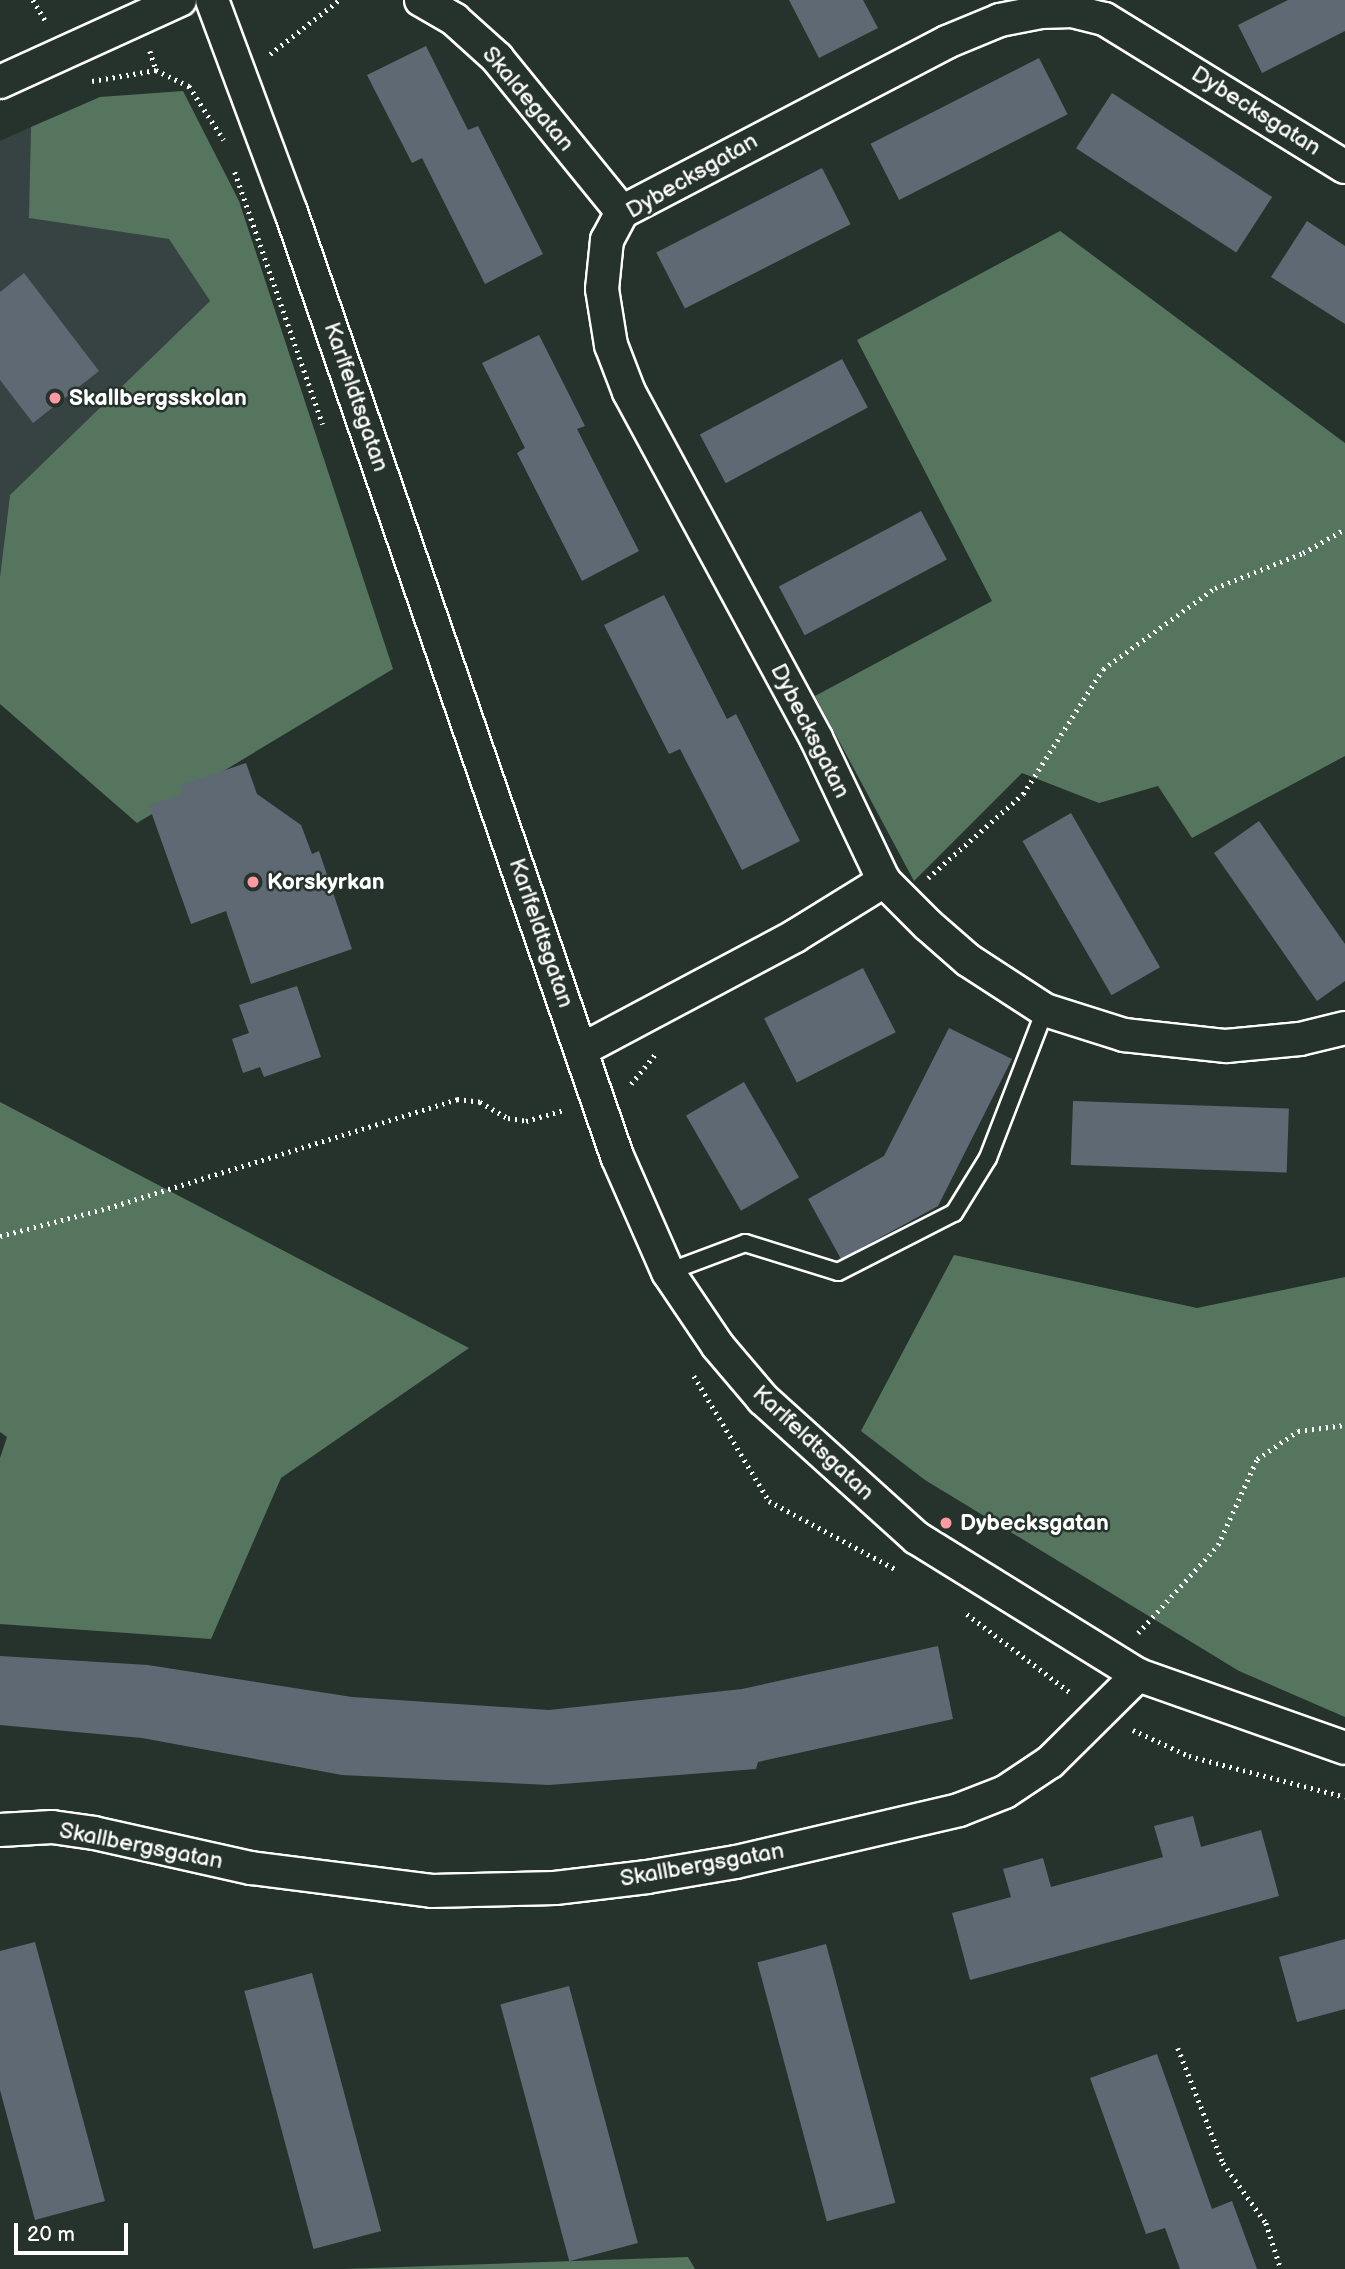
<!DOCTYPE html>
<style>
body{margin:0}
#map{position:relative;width:1345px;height:2269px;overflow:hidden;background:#26332d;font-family:"Balsamiq Sans",sans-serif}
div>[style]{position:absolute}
.built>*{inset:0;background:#374342}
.green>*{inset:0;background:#55755e}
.building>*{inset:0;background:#5f6973;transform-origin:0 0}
.path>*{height:4.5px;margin-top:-2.25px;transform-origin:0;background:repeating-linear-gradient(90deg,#fff 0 2px,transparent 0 7px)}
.roads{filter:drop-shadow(2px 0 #fff) drop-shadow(-2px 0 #fff) drop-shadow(0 2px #fff) drop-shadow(0 -2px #fff)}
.service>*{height:16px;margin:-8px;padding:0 8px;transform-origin:8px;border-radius:8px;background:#26332d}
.minor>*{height:32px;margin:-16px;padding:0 16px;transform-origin:16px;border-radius:16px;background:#26332d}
.dots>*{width:19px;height:19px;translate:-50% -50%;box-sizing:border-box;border:4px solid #26332d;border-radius:50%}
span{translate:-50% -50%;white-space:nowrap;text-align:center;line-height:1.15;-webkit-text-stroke:5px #26332d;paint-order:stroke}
.street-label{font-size:23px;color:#fff}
.poi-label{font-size:23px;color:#fff;font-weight:700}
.left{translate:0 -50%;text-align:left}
.scale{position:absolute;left:14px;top:2223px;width:114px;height:32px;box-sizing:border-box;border:4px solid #fff;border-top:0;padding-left:9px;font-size:21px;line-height:24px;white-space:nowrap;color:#fff;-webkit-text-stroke:5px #26332d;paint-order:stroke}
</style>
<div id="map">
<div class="built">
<div style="clip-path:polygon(31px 127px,30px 218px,170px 239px,210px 301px,10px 495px,0 577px,0 141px)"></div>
</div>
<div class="green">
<div style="clip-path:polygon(183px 91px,239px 201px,393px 669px,137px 823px,0 704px,0 577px,10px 495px,210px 301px,169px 239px,29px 218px,31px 127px,100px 97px)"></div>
<div style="clip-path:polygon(1060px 231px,1345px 443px,1345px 756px,1192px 838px,1158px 786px,1099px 803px,1022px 773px,914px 881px,815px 696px,992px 601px,857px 340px)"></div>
<div style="clip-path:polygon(0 1102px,469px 1348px,281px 1478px,211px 1639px,0 1624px,0 1458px,7px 1437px,0 1432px)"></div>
<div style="clip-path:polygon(954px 1255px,1197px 1308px,1345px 1277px,1345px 1717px,1239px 1671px,925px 1480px,861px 1431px)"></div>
<div style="clip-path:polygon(688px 2257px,695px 2269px,343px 2269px)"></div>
</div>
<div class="building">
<div style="clip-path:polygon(789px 0,863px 0,878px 28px,819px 58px)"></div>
<div style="clip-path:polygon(1288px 0,1345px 0,1345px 31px,1262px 73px,1238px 25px)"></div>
<div style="clip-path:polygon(426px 46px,468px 130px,478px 126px,543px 254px,485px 284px,422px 158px,412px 163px,367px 75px)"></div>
<div style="left:1039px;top:58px;width:63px;height:189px;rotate:63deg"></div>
<div style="left:1112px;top:93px;width:191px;height:66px;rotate:33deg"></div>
<div style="left:822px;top:168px;width:63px;height:186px;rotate:63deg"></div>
<div style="clip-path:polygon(1307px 221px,1345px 246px,1345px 324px,1271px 277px)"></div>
<div style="clip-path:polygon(24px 273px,99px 371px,33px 423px,0 380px,0 292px)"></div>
<div style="clip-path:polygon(539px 335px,585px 426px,577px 429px,639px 551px,582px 581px,517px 453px,525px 448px,482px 363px)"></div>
<div style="left:842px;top:359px;width:55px;height:161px;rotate:62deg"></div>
<div style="left:921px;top:511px;width:55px;height:161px;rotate:62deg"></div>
<div style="clip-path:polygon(664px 595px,727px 719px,736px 714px,800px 841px,742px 870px,680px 749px,669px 754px,604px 625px)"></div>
<div style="clip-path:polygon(246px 763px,257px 794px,301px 825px,312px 854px,319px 851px,352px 949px,251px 984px,226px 911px,191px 924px,149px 806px,183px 794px,181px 785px)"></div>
<div style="left:1071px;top:813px;width:178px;height:56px;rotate:60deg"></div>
<div style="clip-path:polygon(1259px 821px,1345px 944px,1345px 981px,1317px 1001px,1214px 853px)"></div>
<div style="left:863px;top:968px;width:72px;height:111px;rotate:63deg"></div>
<div style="clip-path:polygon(297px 986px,321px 1057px,264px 1077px,260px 1067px,243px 1073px,232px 1039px,249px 1033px,239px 1005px)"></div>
<div style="clip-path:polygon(949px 1028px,1012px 1059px,938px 1206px,841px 1259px,808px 1199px,884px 1156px)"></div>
<div style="left:744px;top:1082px;width:110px;height:67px;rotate:60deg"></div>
<div style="left:1073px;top:1101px;width:216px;height:64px;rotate:2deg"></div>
<div style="clip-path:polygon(938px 1646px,953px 1719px,758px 1762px,756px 1769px,549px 1785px,342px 1775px,142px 1738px,0 1725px,0 1656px,148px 1665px,352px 1697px,549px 1710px,742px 1689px)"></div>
<div style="clip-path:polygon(1193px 1816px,1201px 1847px,1261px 1830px,1279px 1896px,970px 1980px,952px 1913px,1011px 1897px,1003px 1869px,1043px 1858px,1051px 1887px,1163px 1857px,1154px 1826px)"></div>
<div style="clip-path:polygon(1345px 1939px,1345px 2009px,1297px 2022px,1279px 1957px)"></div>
<div style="clip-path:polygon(35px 1942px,105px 2201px,35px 2220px,0 2090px,0 1951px)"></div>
<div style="left:826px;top:1944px;width:268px;height:71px;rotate:75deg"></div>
<div style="left:312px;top:1973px;width:267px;height:70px;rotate:75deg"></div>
<div style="left:569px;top:1986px;width:266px;height:71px;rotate:75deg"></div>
<div style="clip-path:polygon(1157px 2054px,1212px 2209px,1232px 2201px,1257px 2269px,1180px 2269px,1165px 2228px,1146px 2234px,1090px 2078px)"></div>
</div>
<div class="path">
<div style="left:33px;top:0;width:27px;rotate:59deg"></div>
<div style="left:150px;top:51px;width:20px;rotate:72deg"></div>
<div style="left:270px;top:54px;width:88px;rotate:-38deg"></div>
<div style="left:92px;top:81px;width:65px;rotate:-9.8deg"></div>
<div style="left:156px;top:70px;width:37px;rotate:26deg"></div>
<div style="left:189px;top:86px;width:64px;rotate:57.1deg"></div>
<div style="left:235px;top:172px;width:267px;rotate:70.8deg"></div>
<div style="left:928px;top:878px;width:127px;rotate:-41.5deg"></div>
<div style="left:1023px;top:794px;width:148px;rotate:-57.4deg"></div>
<div style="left:1103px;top:669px;width:138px;rotate:-35.9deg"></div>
<div style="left:1215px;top:588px;width:95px;rotate:-21.7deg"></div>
<div style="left:1303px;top:553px;width:48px;rotate:-29.7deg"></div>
<div style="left:631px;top:1084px;width:40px;rotate:-51deg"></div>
<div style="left:0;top:1236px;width:112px;rotate:-14.5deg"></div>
<div style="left:108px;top:1208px;width:366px;rotate:-17.3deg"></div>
<div style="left:457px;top:1099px;width:23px;rotate:7deg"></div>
<div style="left:480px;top:1102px;width:32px;rotate:30deg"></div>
<div style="left:508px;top:1118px;width:18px;rotate:9deg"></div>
<div style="left:526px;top:1121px;width:40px;rotate:-16deg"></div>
<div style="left:694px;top:1376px;width:146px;rotate:59deg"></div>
<div style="left:769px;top:1501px;width:145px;rotate:28.3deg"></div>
<div style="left:967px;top:1614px;width:131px;rotate:37.2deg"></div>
<div style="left:1138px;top:1633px;width:119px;rotate:-47.7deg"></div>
<div style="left:1218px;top:1545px;width:94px;rotate:-65.6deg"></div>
<div style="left:1257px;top:1459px;width:50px;rotate:-34.3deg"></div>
<div style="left:1298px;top:1431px;width:47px;rotate:-7.3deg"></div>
<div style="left:1133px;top:1730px;width:62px;rotate:24.9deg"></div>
<div style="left:1189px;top:1756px;width:161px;rotate:14.7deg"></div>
<div style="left:1178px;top:2048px;width:123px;rotate:68.6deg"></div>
<div style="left:1223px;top:2163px;width:74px;rotate:54.4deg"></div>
<div style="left:1266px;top:2223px;width:48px;rotate:71.9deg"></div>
</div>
<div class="roads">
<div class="service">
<div style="left:668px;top:1272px;width:82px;rotate:-20.6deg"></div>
<div style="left:745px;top:1243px;width:97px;rotate:17.3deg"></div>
<div style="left:838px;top:1272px;width:130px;rotate:-27deg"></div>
<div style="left:954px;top:1213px;width:65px;rotate:-58.3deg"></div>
<div style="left:988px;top:1158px;width:159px;rotate:-68.9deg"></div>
</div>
<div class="minor">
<div style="left:212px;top:0;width:226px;rotate:69.6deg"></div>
<div style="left:291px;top:212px;width:999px;rotate:70.95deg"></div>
<div style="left:617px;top:1156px;width:127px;rotate:66.3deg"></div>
<div style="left:668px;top:1272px;width:89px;rotate:56deg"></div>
<div style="left:718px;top:1346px;width:70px;rotate:49.7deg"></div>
<div style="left:763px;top:1399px;width:207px;rotate:42.1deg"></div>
<div style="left:917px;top:1538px;width:260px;rotate:31.8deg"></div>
<div style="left:1138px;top:1675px;width:219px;rotate:19.4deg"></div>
<div style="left:421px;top:0;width:39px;rotate:30deg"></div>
<div style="left:455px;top:20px;width:57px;rotate:42.1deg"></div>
<div style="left:497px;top:58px;width:198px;rotate:50.9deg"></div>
<div style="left:0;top:82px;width:198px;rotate:-24.5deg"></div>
<div style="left:1345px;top:167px;width:283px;rotate:-148.4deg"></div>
<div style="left:1104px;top:19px;width:32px;rotate:-166deg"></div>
<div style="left:1073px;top:11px;width:32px;rotate:178deg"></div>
<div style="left:1041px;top:12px;width:42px;rotate:169deg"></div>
<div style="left:1000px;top:20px;width:57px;rotate:157.5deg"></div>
<div style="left:947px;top:42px;width:367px;rotate:152.4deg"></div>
<div style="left:622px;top:212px;width:32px;rotate:118deg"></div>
<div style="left:607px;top:240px;width:49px;rotate:95.8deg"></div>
<div style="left:602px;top:289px;width:57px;rotate:80.9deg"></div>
<div style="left:611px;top:345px;width:50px;rotate:69deg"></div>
<div style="left:629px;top:392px;width:393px;rotate:61.6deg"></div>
<div style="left:816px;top:738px;width:158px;rotate:64.6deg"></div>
<div style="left:884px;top:881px;width:62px;rotate:45deg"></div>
<div style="left:928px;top:925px;width:53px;rotate:41.2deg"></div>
<div style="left:968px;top:960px;width:92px;rotate:33deg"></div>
<div style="left:1045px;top:1010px;width:83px;rotate:17.6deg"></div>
<div style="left:1124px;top:1035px;width:103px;rotate:6.2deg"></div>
<div style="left:1226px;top:1046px;width:74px;rotate:-5.4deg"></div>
<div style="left:1300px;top:1039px;width:46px;rotate:-13.7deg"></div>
<div style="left:581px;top:1050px;width:242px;rotate:-28deg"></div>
<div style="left:795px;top:936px;width:105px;rotate:-31.7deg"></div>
<div style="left:0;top:1830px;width:52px;rotate:-3.3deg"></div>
<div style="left:52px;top:1827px;width:42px;rotate:8.1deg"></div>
<div style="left:94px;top:1833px;width:161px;rotate:12.6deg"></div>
<div style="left:251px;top:1868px;width:182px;rotate:7.2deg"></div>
<div style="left:432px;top:1891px;width:123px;rotate:-1.4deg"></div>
<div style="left:555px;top:1888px;width:93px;rotate:-6.8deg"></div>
<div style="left:647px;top:1877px;width:90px;rotate:-9.6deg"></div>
<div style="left:736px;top:1862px;width:229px;rotate:-13.1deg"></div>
<div style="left:959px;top:1810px;width:49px;rotate:-21.4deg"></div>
<div style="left:1005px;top:1792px;width:54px;rotate:-33.7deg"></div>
<div style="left:1050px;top:1762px;width:124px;rotate:-44.7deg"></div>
</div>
</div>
<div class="dots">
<div style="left:55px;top:398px;background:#ff9aa2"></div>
<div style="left:253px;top:882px;background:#ff9aa2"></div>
<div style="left:946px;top:1523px;background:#ff9aa2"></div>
</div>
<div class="street-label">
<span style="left:528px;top:99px;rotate:50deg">Skaldegatan</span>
<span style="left:1256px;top:111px;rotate:32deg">Dybecksgatan</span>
<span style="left:692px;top:176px;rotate:-30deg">Dybecksgatan</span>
<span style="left:356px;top:397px;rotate:71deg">Karlfeldtsgatan</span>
<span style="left:810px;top:731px;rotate:63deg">Dybecksgatan</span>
<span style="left:541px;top:933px;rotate:71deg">Karlfeldtsgatan</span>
<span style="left:813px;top:1443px;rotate:43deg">Karlfeldtsgatan</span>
<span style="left:141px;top:1846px;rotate:11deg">Skallbergsgatan</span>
<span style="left:702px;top:1865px;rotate:-10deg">Skallbergsgatan</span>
</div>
<div class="poi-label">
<span class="left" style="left:69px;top:398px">Skallbergsskolan</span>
<span class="left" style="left:267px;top:882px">Korskyrkan</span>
<span class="left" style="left:960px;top:1523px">Dybecksgatan</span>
</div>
<div class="scale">20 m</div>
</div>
